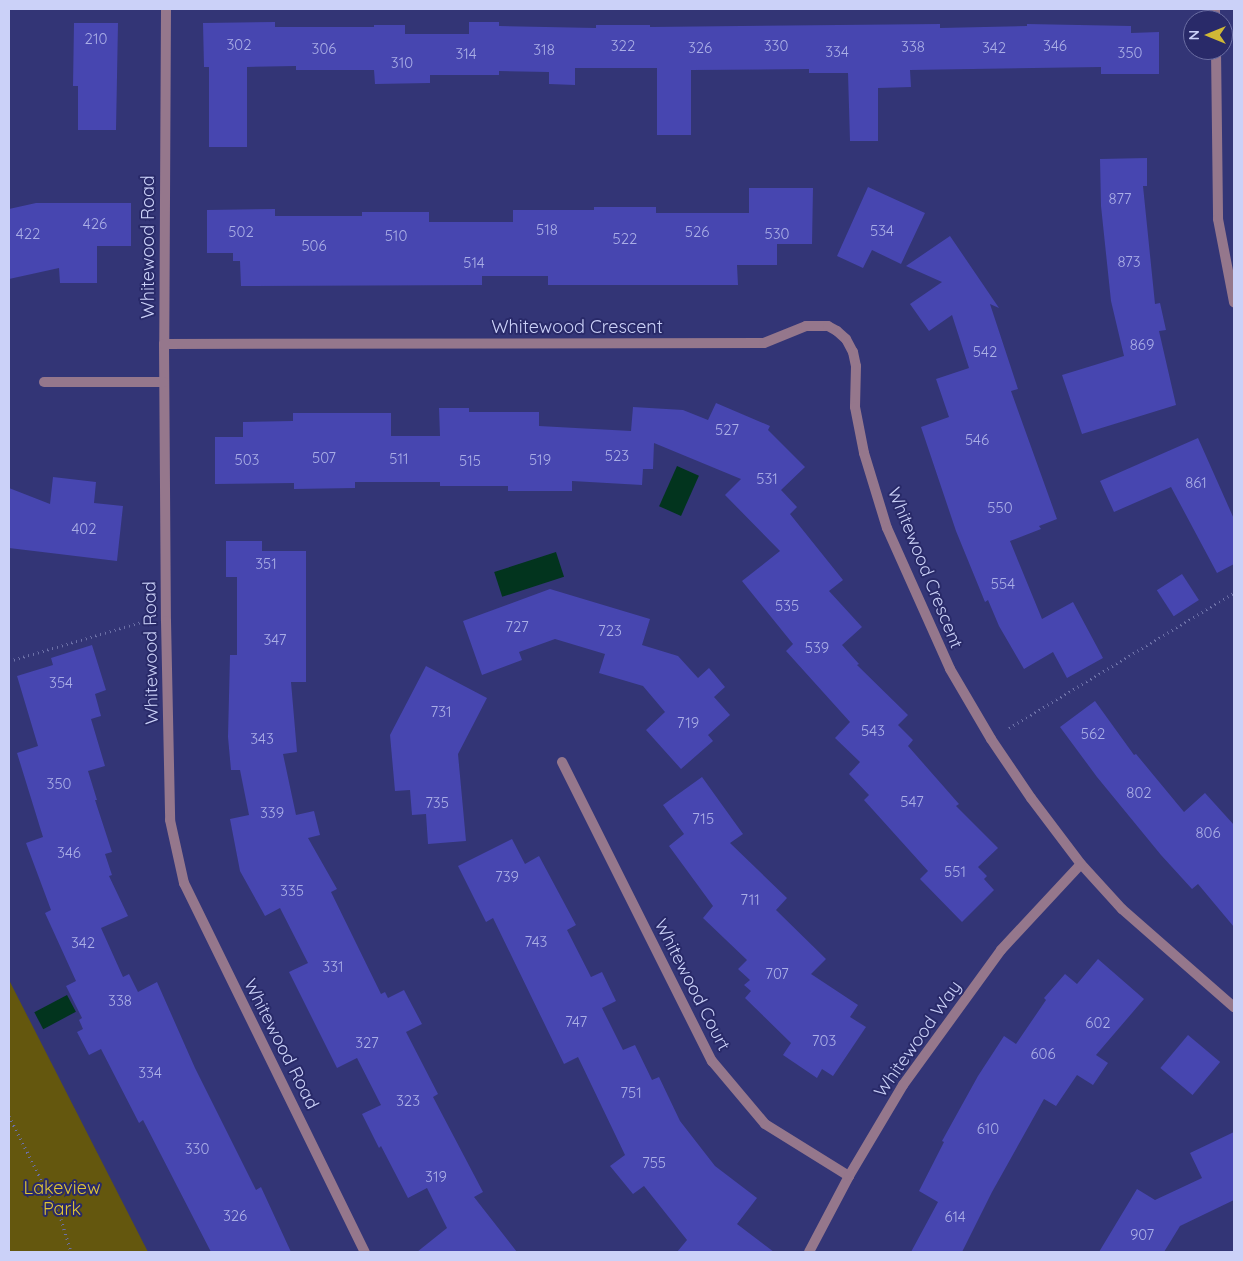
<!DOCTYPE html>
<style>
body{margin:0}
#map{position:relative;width:1243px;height:1261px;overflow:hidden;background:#333576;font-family:Quicksand,sans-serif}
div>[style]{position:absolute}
.green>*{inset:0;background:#64570e}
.water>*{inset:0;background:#02341e;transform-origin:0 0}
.building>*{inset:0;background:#4746b0;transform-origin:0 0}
.path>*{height:3px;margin-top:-1.5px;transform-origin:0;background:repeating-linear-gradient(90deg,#6c70a7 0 1px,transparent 0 5px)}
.minor>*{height:10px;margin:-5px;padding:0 5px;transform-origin:5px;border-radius:5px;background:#95778c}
.tertiary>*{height:10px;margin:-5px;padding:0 5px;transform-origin:5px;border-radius:5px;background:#95778c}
span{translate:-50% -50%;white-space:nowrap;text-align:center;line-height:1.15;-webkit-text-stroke:4px #292a69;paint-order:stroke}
.number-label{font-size:15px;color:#aaaee6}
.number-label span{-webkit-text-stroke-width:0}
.street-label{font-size:18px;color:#cbd1f8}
.park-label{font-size:18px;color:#e0c535}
.frame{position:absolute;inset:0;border:10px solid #cbd1f8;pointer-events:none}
.north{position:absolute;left:1183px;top:10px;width:50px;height:50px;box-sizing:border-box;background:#292a69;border:1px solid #6a6da2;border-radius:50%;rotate:270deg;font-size:14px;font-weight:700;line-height:20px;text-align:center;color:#cbd1f8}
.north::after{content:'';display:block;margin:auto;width:18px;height:22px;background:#d0b836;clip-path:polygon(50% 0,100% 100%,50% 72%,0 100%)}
</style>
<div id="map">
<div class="green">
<div style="clip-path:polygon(9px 980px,148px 1252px,9px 1252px)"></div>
</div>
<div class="water">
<div style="left:677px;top:466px;width:24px;height:44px;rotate:24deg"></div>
<div style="left:556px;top:552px;width:26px;height:65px;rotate:72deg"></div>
<div style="left:67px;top:995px;width:19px;height:37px;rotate:62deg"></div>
</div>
<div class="building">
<div style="clip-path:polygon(275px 22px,275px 27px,374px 27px,374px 25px,405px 25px,405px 34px,469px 34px,469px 22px,499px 22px,499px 26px,596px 28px,596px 25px,650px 25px,650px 27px,940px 24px,940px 28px,1027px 26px,1027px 24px,1131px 26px,1131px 33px,1159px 32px,1159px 74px,1101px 74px,1101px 67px,910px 70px,911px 87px,878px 88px,878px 141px,850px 141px,848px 73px,809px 73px,809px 69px,691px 70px,691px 135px,657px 135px,657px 68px,575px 68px,575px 85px,549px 84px,549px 72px,499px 71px,499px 75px,430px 75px,430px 83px,375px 84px,374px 70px,296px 70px,296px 66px,247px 67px,247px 147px,209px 147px,209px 67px,204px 67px,203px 23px)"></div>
<div style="clip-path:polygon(74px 23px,118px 23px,116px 130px,78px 130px,78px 86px,73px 86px)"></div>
<div style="clip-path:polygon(1147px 158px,1147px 186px,1143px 186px,1155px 304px,1160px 303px,1166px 330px,1159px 331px,1176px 405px,1082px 434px,1062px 375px,1124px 356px,1111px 301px,1101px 206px,1100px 159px)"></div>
<div style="clip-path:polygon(868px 187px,925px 213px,901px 264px,872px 250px,863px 268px,837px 256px)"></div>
<div style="clip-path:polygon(749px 188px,813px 188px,812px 244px,777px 244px,777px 265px,737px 265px,738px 285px,548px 285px,548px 276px,482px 276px,482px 285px,241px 286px,240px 261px,233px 261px,233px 253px,207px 253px,207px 210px,275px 209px,275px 216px,362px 216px,362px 212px,429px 212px,429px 222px,513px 222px,513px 210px,594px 210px,594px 207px,656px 207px,656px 213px,749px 213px)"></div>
<div style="clip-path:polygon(36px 203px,131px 203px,131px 246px,97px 246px,97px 283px,60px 283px,59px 268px,9px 279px,9px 209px)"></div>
<div style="clip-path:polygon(950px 236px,999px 308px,990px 304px,1018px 389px,1011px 391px,1057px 519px,1039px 526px,1041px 529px,1010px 541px,1042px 619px,1073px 602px,1103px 658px,1067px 678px,1053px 652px,1024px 669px,999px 626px,988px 600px,985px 602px,956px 531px,921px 427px,949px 417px,936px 379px,969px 368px,952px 315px,929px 331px,910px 304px,942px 282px,906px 266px)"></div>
<div style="clip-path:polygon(716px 403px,770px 426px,768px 430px,805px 467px,781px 490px,797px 507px,790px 514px,843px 580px,829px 591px,862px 627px,842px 645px,859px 664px,857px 665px,908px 715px,898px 725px,913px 740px,908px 746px,959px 804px,956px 806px,998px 848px,978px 867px,987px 876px,984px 879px,994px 890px,962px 922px,920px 879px,928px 871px,864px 800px,869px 795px,849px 774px,860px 762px,835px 738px,850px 722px,786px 651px,793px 644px,742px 581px,780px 551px,725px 495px,741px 479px,654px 443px,653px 469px,643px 469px,642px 485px,572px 481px,572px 491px,508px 491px,508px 486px,440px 486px,440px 482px,355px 482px,355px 488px,294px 489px,294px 483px,215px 484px,215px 437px,243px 437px,243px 422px,293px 421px,293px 413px,391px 413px,391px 436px,440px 436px,439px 408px,469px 408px,469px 412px,539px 412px,539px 426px,631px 431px,633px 407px,683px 410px,708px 420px)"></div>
<div style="clip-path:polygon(1198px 438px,1234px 519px,1234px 564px,1217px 573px,1171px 487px,1114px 512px,1100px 481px)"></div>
<div style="clip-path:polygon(53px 477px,96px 482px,94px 503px,123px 506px,117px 561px,9px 548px,9px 488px,50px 504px)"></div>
<div style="clip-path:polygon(226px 541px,262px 541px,262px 551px,306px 551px,306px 682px,291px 682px,297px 752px,283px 754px,296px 815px,314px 811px,320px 835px,308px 838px,337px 889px,331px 892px,381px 994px,385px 992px,388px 998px,404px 990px,422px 1024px,406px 1032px,438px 1094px,433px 1097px,483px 1192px,474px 1197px,517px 1252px,417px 1252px,447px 1228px,427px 1188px,408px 1198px,381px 1146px,379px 1148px,362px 1114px,381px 1105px,357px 1058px,337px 1068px,289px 972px,308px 963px,280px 908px,265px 916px,240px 871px,230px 819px,249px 815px,240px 770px,231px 770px,228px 737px,230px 655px,237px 655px,237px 577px,226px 577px)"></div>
<div style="left:1182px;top:574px;width:31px;height:30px;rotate:57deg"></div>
<div style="clip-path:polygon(550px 589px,650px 619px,642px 645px,678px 656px,698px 678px,709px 668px,725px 687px,714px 697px,730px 715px,708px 735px,713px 741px,681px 769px,646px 730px,665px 712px,643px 686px,599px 673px,605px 654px,555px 639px,519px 652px,522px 660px,482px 675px,463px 621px)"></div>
<div style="clip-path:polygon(92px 645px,106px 690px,95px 694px,101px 716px,91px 719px,105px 766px,88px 771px,97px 800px,95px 800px,112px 852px,105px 854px,112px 875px,109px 876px,128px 916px,101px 928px,123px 977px,129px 974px,138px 992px,157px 982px,195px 1068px,256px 1190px,261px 1187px,291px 1252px,211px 1252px,143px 1120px,139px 1123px,101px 1049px,89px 1055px,77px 1032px,83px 1029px,79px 1020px,82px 1018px,66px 986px,76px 981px,45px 913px,51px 910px,26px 843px,43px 837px,17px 753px,38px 746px,17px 676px,53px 665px,51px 658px)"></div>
<div style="clip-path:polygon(426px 666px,487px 698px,458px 754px,466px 841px,428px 844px,426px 814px,412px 815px,410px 790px,395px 791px,390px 735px)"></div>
<div style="clip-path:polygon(1095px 701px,1134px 755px,1136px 754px,1184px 812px,1205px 793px,1234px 825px,1234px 927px,1198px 884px,1192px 889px,1161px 855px,1097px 777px,1060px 727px)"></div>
<div style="clip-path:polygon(702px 777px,743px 834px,730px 843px,787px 898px,776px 910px,826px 959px,811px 974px,858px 1005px,850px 1017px,866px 1027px,833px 1076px,822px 1069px,817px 1078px,783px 1055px,791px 1043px,745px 998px,751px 991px,744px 985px,750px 980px,738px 969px,747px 960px,703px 918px,713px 906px,669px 846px,684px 834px,663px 805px)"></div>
<div style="clip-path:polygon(512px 839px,525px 864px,539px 856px,576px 925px,567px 930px,591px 977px,602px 972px,616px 1001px,602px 1008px,623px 1050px,635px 1045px,652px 1080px,659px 1077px,680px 1121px,715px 1166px,757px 1198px,737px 1224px,774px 1252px,677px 1252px,687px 1240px,644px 1186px,633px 1194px,610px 1166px,625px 1155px,578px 1057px,564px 1064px,493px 918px,486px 922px,458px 866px)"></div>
<div style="clip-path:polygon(1098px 959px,1144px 999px,1096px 1055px,1108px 1063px,1093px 1085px,1077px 1075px,1056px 1106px,1044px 1099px,992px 1192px,962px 1252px,911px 1252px,938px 1202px,919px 1191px,944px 1142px,942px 1141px,978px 1076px,1004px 1036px,1016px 1044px,1046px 1000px,1044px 998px,1065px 974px,1077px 984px)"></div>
<div style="left:1188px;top:1035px;width:42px;height:43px;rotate:40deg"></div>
<div style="clip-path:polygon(1234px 1132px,1234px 1200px,1180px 1226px,1164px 1252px,1099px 1252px,1137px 1189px,1155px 1200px,1202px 1178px,1190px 1153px)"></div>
</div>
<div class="path">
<div style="left:9px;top:661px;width:142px;rotate:-16.4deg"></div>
<div style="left:1009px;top:728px;width:262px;rotate:-31deg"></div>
<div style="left:9px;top:1116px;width:115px;rotate:63.2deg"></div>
<div style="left:61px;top:1219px;width:34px;rotate:73deg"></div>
</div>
<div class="minor">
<div style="left:166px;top:9px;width:335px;rotate:90.3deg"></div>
<div style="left:164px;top:344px;width:277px;rotate:89.6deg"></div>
<div style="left:166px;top:621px;width:199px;rotate:88.8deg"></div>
<div style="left:170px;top:820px;width:65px;rotate:77.5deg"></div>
<div style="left:184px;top:883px;width:411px;rotate:63.9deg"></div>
<div style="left:164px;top:344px;width:600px;rotate:-0.1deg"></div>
<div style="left:764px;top:343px;width:45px;rotate:-22deg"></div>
<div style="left:806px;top:326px;width:22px"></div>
<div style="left:828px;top:326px;width:10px;rotate:29deg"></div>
<div style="left:837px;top:331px;width:12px;rotate:42deg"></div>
<div style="left:846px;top:339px;width:15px;rotate:62deg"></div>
<div style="left:853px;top:352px;width:14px;rotate:78deg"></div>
<div style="left:856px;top:366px;width:41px;rotate:91.4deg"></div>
<div style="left:855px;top:407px;width:47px;rotate:78.9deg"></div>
<div style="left:864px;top:453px;width:78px;rotate:73deg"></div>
<div style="left:887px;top:528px;width:154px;rotate:65.9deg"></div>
<div style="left:950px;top:669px;width:81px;rotate:59.6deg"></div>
<div style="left:991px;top:739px;width:71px;rotate:55.9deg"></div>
<div style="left:1031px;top:798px;width:83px;rotate:52.9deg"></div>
<div style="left:1081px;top:864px;width:61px;rotate:47.7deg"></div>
<div style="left:1122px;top:909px;width:149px;rotate:41.2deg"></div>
<div style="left:44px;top:382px;width:120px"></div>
<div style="left:562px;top:762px;width:335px;rotate:63.4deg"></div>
<div style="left:712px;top:1061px;width:82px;rotate:49.9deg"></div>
<div style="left:765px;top:1124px;width:99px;rotate:31.8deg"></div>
<div style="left:809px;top:1252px;width:86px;rotate:-62.2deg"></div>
<div style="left:849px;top:1176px;width:106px;rotate:-59.3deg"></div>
<div style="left:903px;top:1085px;width:167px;rotate:-54deg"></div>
<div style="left:1001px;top:950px;width:117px;rotate:-47.1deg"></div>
</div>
<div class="tertiary">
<div style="left:1215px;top:9px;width:11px;rotate:90deg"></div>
<div style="left:1216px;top:50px;width:169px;rotate:89.3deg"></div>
<div style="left:1218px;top:219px;width:85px;rotate:79.1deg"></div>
</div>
<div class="number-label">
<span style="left:96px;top:39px">210</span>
<span style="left:239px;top:45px">302</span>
<span style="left:623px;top:46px">322</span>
<span style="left:776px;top:46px">330</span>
<span style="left:1055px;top:46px">346</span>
<span style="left:913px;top:47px">338</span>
<span style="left:700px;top:48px">326</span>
<span style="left:994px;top:48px">342</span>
<span style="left:324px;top:49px">306</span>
<span style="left:544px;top:50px">318</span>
<span style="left:837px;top:52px">334</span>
<span style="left:1130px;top:53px">350</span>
<span style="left:466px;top:54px">314</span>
<span style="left:402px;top:63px">310</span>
<span style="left:1120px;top:199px">877</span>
<span style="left:95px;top:224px">426</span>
<span style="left:547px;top:230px">518</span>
<span style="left:882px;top:231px">534</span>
<span style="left:241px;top:232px">502</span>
<span style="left:697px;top:232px">526</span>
<span style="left:28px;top:234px">422</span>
<span style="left:777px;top:234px">530</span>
<span style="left:396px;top:236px">510</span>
<span style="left:625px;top:239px">522</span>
<span style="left:314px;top:246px">506</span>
<span style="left:1129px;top:262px">873</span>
<span style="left:474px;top:263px">514</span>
<span style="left:1142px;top:345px">869</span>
<span style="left:985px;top:352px">542</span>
<span style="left:727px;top:430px">527</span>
<span style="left:977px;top:440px">546</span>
<span style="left:617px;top:456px">523</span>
<span style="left:324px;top:458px">507</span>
<span style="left:399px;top:459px">511</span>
<span style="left:247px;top:460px">503</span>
<span style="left:540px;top:460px">519</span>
<span style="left:470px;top:461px">515</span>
<span style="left:767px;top:479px">531</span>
<span style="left:1196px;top:483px">861</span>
<span style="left:1000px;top:508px">550</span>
<span style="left:84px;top:529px">402</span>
<span style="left:266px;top:564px">351</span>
<span style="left:1003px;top:584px">554</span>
<span style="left:787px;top:606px">535</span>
<span style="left:517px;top:627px">727</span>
<span style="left:610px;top:631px">723</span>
<span style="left:275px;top:640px">347</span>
<span style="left:817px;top:648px">539</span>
<span style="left:61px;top:683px">354</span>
<span style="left:441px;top:712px">731</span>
<span style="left:688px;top:723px">719</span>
<span style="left:873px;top:731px">543</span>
<span style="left:1093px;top:734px">562</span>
<span style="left:262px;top:739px">343</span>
<span style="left:59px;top:784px">350</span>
<span style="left:1139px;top:793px">802</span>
<span style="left:912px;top:802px">547</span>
<span style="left:437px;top:803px">735</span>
<span style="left:272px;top:813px">339</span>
<span style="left:703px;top:819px">715</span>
<span style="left:1208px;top:833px">806</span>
<span style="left:69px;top:853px">346</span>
<span style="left:955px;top:872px">551</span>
<span style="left:507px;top:877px">739</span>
<span style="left:292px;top:891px">335</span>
<span style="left:750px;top:900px">711</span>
<span style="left:536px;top:942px">743</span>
<span style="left:83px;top:943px">342</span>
<span style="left:333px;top:967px">331</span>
<span style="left:777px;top:974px">707</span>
<span style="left:120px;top:1001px">338</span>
<span style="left:576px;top:1022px">747</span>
<span style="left:1098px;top:1023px">602</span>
<span style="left:824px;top:1041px">703</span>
<span style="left:367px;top:1043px">327</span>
<span style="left:1043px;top:1054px">606</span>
<span style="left:150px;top:1073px">334</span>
<span style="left:631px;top:1093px">751</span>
<span style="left:408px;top:1101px">323</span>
<span style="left:988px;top:1129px">610</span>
<span style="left:197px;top:1149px">330</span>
<span style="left:654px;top:1163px">755</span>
<span style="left:436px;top:1177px">319</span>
<span style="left:235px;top:1216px">326</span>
<span style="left:955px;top:1217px">614</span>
<span style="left:1142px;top:1235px">907</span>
</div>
<div class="street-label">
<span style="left:148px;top:247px;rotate:-90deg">Whitewood Road</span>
<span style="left:577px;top:327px">Whitewood Crescent</span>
<span style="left:925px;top:568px;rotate:68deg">Whitewood Crescent</span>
<span style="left:151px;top:653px;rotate:-91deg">Whitewood Road</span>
<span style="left:692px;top:985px;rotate:63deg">Whitewood Court</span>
<span style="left:918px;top:1039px;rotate:-55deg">Whitewood Way</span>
<span style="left:281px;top:1044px;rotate:63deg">Whitewood Road</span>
</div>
<div class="park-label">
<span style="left:62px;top:1199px">Lakeview<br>Park</span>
</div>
<div class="frame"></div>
<div class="north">N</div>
</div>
